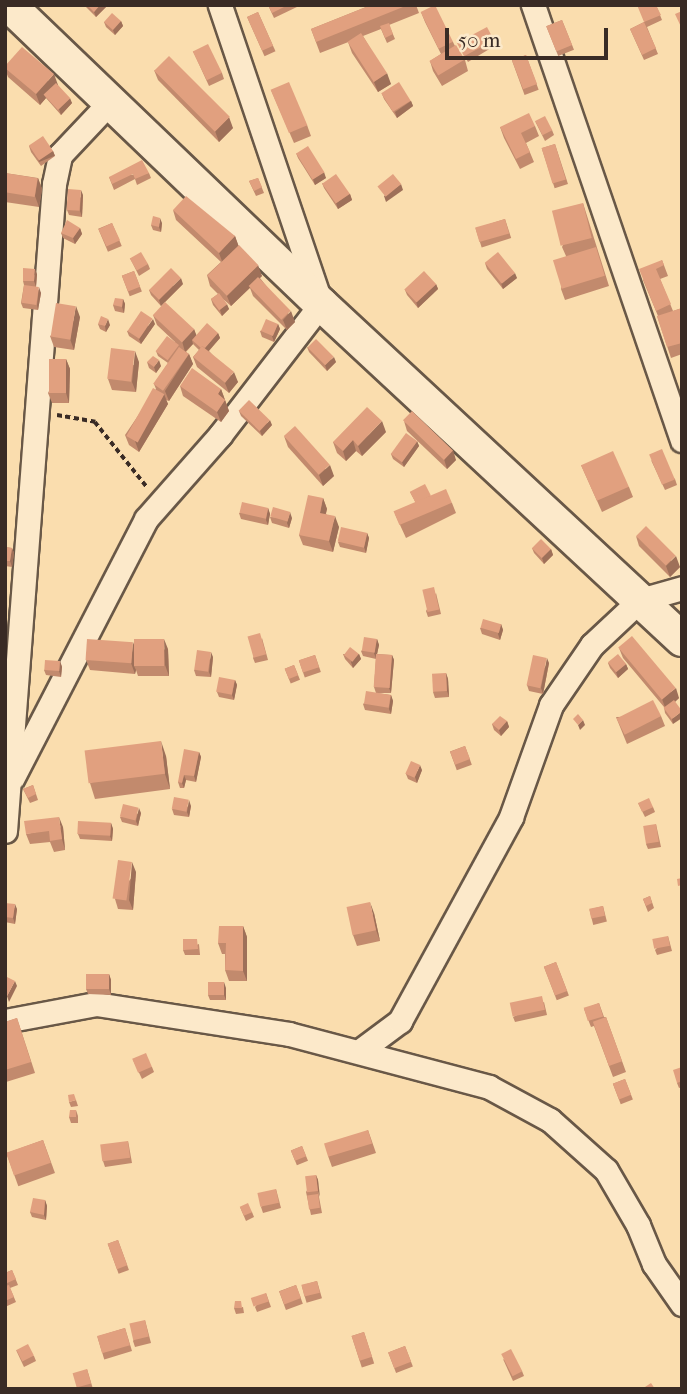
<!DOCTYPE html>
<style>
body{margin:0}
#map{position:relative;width:687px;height:1394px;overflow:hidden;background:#faddae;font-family:"IM FELL French Canon",serif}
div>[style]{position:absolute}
.path>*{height:3.5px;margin-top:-1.75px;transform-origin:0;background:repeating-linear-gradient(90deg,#392b25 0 5px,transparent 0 8.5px)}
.roads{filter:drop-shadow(2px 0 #695847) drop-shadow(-2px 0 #695847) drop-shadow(0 2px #695847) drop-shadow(0 -2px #695847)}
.street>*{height:23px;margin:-11.5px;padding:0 11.5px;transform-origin:11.5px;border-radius:11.5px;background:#fce9ca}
.secondary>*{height:33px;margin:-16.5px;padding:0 16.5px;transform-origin:16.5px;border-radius:16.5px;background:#fce9ca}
.wall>*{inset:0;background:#c28a6d;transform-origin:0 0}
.shaded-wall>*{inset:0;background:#9e7059;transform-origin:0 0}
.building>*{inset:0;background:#e1a07f;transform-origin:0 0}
span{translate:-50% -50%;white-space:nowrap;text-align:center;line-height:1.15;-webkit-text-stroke:5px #fce9ca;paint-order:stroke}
.frame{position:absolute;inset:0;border:7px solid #392b25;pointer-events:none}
.scale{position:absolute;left:445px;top:28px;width:163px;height:32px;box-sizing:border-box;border:4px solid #392b25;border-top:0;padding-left:9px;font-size:21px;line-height:24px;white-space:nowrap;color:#392b25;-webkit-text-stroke:5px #fce9ca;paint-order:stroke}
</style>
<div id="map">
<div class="path">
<div style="left:57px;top:415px;width:39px;rotate:10deg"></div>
<div style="left:95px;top:422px;width:82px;rotate:51.4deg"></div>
</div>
<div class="roads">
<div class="street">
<div style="left:533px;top:5px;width:460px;rotate:71.1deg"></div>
<div style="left:13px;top:777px;width:290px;rotate:-62.7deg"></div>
<div style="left:146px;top:519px;width:112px;rotate:-48.6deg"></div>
<div style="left:220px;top:435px;width:165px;rotate:-52.4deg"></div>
<div style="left:321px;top:304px;width:316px;rotate:-108.7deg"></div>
<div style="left:5px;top:831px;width:649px;rotate:-85.67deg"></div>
<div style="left:54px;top:184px;width:30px;rotate:-78deg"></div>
<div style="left:60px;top:155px;width:71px;rotate:-46.7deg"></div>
<div style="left:5px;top:1021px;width:93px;rotate:-10.6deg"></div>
<div style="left:96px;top:1004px;width:195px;rotate:8.8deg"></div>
<div style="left:289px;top:1034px;width:207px;rotate:14.8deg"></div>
<div style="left:489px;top:1087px;width:69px;rotate:28.4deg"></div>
<div style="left:550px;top:1120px;width:75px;rotate:41.8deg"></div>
<div style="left:606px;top:1170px;width:64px;rotate:59.8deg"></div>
<div style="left:638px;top:1225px;width:42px;rotate:67.7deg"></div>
<div style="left:654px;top:1264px;width:49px;rotate:55deg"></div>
<div style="left:361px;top:1050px;width:49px;rotate:-36.6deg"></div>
<div style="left:400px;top:1021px;width:232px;rotate:-61.4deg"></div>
<div style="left:511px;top:817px;width:119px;rotate:-70.3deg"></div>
<div style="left:551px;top:705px;width:73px;rotate:-55.7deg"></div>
<div style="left:592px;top:645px;width:66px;rotate:-43.2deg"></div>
<div style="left:640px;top:600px;width:44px;rotate:-15.9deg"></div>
</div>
<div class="secondary">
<div style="left:9px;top:5px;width:432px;rotate:43.8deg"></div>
<div style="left:321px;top:304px;width:492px;rotate:42.9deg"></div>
</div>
</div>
<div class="wall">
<div style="clip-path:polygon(84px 5px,106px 5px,106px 7px,96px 17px)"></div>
<div style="clip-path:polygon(268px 5px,299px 5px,299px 6px,274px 18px)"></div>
<div style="clip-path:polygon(371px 5px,416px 5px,419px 13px,389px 25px,395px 39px,387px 43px,381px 29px,363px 36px,391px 84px,378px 92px,352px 53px,348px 42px,351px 41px,320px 53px,311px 29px)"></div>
<div style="clip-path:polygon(656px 5px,662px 20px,647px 27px,658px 54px,644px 60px,630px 29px,644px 22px)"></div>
<div style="left:258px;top:12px;width:43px;height:12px;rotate:66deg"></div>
<div style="clip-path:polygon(421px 12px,453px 42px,455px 46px,465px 60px,468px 71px,442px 86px,433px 71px,430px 61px,441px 54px,425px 22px)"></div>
<div style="left:562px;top:20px;width:32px;height:17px;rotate:68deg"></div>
<div style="clip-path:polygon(121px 21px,123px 26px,115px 35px,106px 27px,104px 22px)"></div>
<div style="clip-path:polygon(494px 40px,496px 45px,468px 62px,458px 44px)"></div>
<div style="clip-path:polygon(193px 51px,222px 73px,224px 79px,209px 86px)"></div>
<div style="left:526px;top:55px;width:37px;height:15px;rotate:70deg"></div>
<div style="clip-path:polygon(5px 66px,57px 84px,72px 103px,61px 115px,46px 98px,40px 105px,8px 77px,5px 69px)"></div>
<div style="clip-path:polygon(154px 70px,233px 128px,219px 142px,158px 80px)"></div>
<div style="clip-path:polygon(271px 90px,307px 125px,311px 136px,294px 143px)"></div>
<div style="clip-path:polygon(382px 94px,411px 101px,413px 106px,397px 118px,384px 99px)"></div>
<div style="clip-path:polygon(535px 121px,552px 130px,554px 135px,545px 141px)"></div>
<div style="clip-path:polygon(535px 126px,539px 136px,526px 143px,534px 162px,520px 169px,504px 138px,500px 127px)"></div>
<div style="left:555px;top:144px;width:42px;height:14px;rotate:72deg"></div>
<div style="clip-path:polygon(29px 146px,53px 151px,55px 156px,41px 166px,31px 152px)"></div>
<div style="clip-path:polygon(296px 153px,326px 178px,315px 185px,298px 158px)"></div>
<div style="clip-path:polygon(5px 173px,38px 178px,42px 189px,39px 207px,5px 202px)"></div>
<div style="clip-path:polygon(149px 173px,151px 178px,137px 185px,135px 179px,114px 190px,109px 177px)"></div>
<div style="clip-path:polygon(258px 178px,264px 193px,256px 196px,249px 181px)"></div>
<div style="clip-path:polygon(322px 183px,350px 194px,352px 200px,338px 209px,324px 188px)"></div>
<div style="clip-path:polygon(83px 195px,82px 217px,69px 215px,67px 210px)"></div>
<div style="clip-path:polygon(583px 203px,609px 286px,565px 300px,561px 289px,566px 256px,562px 247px)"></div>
<div style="clip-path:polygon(173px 210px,235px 236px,238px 245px,262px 276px,260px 278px,295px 322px,287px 330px,253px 296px,250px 288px,231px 306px,223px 299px,229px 309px,222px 316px,213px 305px,211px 299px,218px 294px,210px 286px,207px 275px,221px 262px,176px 220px)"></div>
<div style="left:505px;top:219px;width:20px;height:31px;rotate:72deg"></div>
<div style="left:112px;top:223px;width:25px;height:15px;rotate:67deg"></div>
<div style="clip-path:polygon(162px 223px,161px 232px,153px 230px,151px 225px)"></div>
<div style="clip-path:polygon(80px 228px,82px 234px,75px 244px,63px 238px,61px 233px)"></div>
<div style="clip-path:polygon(130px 258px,148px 264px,150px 269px,139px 276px)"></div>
<div style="clip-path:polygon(662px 260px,668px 276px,660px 279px,673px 311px,682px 308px,682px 354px,671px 358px,657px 316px,658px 316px,643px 280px)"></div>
<div style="clip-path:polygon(485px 263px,517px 278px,503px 289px,487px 269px)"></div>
<div style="left:134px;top:271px;width:22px;height:13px;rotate:69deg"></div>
<div style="clip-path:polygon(37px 274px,36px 287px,41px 293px,38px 310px,23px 308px,21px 303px,24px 285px,23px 281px)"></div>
<div style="clip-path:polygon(183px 284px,161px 306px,151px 295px,149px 290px)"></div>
<div style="clip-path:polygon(436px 284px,438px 289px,418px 308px,407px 295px,405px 290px)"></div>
<div style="clip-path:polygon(123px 299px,125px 304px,124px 313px,115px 311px,113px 305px)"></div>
<div style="clip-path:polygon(153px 315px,194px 329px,196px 336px,218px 333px,220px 338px,209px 351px,238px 382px,229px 393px,197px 367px,193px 357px,199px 350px,193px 344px,186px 352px,189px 354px,193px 364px,169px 401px,166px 400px,168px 404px,139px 452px,129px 445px,125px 435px,156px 389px,154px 384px,168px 363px,158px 356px,156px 351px,175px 342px,157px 325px)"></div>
<div style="clip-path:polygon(80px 317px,74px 350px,54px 347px,50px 336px)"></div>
<div style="clip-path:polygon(98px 324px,110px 325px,106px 332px,100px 329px)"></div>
<div style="clip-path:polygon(155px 324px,141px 344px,129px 336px,127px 331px)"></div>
<div style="clip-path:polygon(278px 324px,280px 329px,274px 342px,262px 337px,260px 331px)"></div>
<div style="clip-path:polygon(307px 347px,336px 362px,327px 371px,309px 352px)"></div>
<div style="clip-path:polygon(66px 359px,70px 369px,69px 403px,52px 403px,48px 393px)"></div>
<div style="clip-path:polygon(139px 362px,136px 392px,112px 390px,108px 379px)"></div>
<div style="clip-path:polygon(147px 362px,161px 366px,156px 373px,149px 368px)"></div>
<div style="clip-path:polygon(180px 386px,221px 389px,229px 411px,221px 422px,183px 396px)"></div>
<div style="clip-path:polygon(239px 411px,272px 425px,262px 436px,241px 416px)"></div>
<div style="clip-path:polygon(404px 421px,456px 460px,447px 469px,407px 431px)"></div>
<div style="clip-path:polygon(386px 432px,362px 456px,356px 451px,346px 461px,337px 453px,333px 442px)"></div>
<div style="clip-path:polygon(284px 436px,334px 476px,323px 486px,288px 447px)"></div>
<div style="clip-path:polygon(417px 441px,419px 446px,404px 467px,393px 459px,391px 454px)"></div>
<div style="clip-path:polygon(651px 460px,675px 479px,677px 485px,665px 490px)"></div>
<div style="clip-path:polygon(581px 465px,629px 487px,633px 497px,602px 512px)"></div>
<div style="clip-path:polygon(410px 492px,431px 496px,452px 503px,456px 513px,406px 538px,395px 514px,416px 503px)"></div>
<div style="clip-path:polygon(323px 498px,327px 509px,326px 514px,339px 527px,333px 552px,303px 545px,299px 535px)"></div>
<div style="clip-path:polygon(268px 508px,270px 514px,268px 525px,241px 519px,239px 513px)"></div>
<div style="clip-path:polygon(270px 517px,292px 518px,289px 528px,272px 523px)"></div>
<div style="clip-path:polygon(367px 533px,369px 538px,366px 553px,340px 547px,338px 542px)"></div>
<div style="clip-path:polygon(636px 536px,680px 567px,670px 577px,639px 546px)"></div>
<div style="clip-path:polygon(5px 547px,12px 548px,14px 553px,12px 567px,5px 566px)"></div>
<div style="clip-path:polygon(532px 548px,551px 549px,553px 555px,544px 564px,534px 553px)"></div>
<div style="clip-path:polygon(436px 593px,441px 614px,428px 617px,426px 611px)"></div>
<div style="clip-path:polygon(501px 624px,503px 630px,500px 640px,482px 634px,480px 628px)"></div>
<div style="clip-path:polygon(262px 638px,268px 660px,255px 663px,253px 658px)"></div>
<div style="clip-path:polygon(377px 639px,379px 645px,377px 654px,392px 655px,394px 660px,391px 693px,377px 693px,391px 695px,393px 701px,391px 714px,365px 710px,363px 704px,376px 693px,374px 687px,376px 659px,363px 656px,361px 651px)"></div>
<div style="clip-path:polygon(619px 648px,679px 698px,675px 702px,673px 724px,665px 713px,664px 707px,623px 658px)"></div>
<div style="clip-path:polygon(168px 649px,169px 676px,138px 676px,136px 670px,135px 674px,90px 670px,86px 660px)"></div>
<div style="clip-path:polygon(343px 654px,359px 654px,361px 659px,353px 668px,345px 659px)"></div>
<div style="left:315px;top:655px;width:18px;height:17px;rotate:71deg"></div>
<div style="clip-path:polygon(213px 657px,211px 677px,196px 676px,194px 670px)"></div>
<div style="clip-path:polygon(60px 661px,62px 667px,61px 677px,46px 675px,44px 670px)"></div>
<div style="clip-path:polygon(549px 663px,543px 694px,529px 691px,527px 685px)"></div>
<div style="clip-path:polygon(608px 663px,626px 664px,628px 669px,618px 678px,610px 668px)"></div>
<div style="left:294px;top:665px;width:16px;height:10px;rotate:68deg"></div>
<div style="clip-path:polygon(446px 673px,448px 679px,449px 697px,435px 698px,433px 692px)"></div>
<div style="clip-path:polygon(235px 680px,237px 685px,234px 700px,219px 697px,217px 692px)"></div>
<div style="clip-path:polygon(661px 716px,665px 726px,627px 744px,616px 717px)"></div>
<div style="clip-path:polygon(507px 721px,509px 727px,501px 736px,494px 730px,492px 724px)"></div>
<div style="left:465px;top:746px;width:20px;height:16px;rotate:70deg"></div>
<div style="clip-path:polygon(199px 752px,201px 757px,196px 782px,186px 780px,184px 788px,180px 788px,178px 782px)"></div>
<div style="clip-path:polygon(166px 756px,170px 789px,95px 799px,90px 783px)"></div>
<div style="clip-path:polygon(422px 770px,417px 783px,408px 779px,406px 774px)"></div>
<div style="clip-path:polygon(33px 785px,38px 800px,30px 803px,23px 789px)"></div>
<div style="clip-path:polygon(638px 803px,653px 807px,655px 812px,645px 817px)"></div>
<div style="clip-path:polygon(191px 806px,189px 817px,174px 815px,172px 809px)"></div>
<div style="clip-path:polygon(141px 813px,138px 826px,122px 822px,120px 817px)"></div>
<div style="clip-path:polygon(111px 823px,113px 829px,112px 841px,80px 839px,78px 834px)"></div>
<div style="clip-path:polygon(656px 824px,661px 847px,648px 849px,646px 844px)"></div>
<div style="clip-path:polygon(63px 827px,65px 850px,54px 852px,50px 842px,30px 844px,26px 834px)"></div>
<div style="clip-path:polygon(136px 872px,133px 910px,118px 909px,115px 899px)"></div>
<div style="clip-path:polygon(650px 896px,654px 908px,648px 912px,643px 899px)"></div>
<div style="clip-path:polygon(5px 903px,17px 909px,15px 924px,5px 922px)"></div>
<div style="left:603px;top:906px;width:16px;height:14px;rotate:76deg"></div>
<div style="clip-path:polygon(374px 913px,380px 941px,357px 946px,353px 935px)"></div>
<div style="clip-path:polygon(243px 926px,247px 937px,247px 981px,229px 981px,225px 970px,225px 954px,222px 954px,218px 943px)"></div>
<div style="clip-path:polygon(668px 936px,672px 951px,657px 955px,655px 950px)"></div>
<div style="clip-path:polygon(199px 944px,200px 955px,185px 955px,183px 950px)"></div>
<div style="left:556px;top:962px;width:36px;height:13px;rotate:69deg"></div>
<div style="clip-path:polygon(109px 974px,111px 980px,111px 995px,88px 994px,86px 989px)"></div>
<div style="clip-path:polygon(226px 988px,226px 1000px,210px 1000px,208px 995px)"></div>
<div style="clip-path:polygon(544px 1002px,547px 1015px,515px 1022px,513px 1017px)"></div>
<div style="clip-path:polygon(599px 1003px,604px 1017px,606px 1017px,626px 1072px,613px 1077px,594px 1026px,591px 1027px,584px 1009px)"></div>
<div style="clip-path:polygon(17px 1018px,35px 1073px,6px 1082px,5px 1079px,5px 1022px)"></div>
<div style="clip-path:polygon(133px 1060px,152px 1067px,154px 1072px,142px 1079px)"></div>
<div style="clip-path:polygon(682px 1067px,682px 1087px,679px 1088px,677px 1083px)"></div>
<div style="left:625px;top:1079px;width:22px;height:13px;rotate:69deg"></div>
<div style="clip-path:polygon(76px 1100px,78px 1106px,71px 1107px,69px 1102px)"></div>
<div style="clip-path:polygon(76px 1110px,78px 1116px,78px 1123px,71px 1123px,69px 1117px)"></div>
<div style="clip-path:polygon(368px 1130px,376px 1153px,332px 1167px,328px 1156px)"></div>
<div style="left:43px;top:1140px;width:35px;height:39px;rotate:70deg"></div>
<div style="clip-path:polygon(128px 1141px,129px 1146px,132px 1163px,105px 1167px,103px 1161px)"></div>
<div style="left:302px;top:1146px;width:16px;height:12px;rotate:68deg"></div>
<div style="clip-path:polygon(316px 1175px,318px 1180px,319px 1197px,322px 1213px,311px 1215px,306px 1192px)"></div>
<div style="clip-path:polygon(276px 1189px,281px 1208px,263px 1213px,261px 1207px)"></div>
<div style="clip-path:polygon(45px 1200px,47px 1206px,46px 1220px,32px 1217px,30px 1212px)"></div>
<div style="clip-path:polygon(240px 1207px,252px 1212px,254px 1217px,246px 1221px)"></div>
<div style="left:118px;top:1240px;width:32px;height:11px;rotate:70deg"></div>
<div style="clip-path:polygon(12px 1270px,18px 1285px,10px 1288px,16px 1302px,5px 1307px,5px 1273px)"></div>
<div style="left:317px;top:1281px;width:18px;height:16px;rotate:74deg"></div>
<div style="left:296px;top:1285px;width:20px;height:18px;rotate:70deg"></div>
<div style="clip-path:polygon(266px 1293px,271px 1307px,257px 1312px,255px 1307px)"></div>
<div style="clip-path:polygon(243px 1307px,244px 1313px,236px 1314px,234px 1308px)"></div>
<div style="clip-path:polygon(145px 1320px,151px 1343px,135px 1347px,133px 1341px)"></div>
<div style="left:125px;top:1328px;width:24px;height:29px;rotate:73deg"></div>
<div style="left:364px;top:1332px;width:33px;height:13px;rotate:72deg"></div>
<div style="left:405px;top:1346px;width:22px;height:18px;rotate:69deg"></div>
<div style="clip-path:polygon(16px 1350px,34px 1356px,36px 1361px,24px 1367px)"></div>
<div style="clip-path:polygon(503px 1359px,522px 1371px,524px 1376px,513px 1381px)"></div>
<div style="clip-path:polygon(87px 1369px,93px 1389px,78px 1389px,78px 1387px)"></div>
</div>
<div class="shaded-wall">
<div style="clip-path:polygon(100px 5px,106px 5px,106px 7px,96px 17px,94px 12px)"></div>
<div style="clip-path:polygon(121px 21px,123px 26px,115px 35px,113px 30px)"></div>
<div style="clip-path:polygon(387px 73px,391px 84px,378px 92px,374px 82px)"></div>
<div style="clip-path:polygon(54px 74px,58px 85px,44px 95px,46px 98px,40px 105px,36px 94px)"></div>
<div style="clip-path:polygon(70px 98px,72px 103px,61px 115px,59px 109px)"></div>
<div style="clip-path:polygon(411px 101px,413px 106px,397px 118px,395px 112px)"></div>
<div style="clip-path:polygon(229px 117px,233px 128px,219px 142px,215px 131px)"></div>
<div style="left:53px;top:151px;width:5px;height:17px;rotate:68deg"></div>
<div style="clip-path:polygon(324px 172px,326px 178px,315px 185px,313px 179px)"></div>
<div style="clip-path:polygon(38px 178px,42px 189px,39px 207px,35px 196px)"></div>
<div style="clip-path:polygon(401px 184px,403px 190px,386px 202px,384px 196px)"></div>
<div style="clip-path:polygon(81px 190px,83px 195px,82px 217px,80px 211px)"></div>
<div style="clip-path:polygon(350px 194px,352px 200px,338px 209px,336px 203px)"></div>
<div style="clip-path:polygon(160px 218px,162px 223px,161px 232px,159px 227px)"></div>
<div style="clip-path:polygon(80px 228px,82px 234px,75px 244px,73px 238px)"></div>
<div style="clip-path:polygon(235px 236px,239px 247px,223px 264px,219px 253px)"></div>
<div style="clip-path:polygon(258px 265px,262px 276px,231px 306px,227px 296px)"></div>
<div style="clip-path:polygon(35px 269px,37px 274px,36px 287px,34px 281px)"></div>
<div style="clip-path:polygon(515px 273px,517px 278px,503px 289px,501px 283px)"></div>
<div style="clip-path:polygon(181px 278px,183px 284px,161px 306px,159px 300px)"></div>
<div style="clip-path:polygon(436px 284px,438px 289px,418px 308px,416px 302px)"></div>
<div style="clip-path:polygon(39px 287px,41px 293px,38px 310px,37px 305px)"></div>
<div style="clip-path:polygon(123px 299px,125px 304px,124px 313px,122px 307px)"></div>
<div style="clip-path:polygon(227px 304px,229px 309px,222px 316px,220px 310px)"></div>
<div style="clip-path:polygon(76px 306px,80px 317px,74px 350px,70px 339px)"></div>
<div style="clip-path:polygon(291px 311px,295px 322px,287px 330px,283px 320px)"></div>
<div style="clip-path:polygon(108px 319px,110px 325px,106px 332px,105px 326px)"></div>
<div style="clip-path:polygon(153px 319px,155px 324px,141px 344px,139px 339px)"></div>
<div style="clip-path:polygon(278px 324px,280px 329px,274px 342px,272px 336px)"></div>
<div style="clip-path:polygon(194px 329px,198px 339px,192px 340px,193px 344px,185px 352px,182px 341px)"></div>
<div style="clip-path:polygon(218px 333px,220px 338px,205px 355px,203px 350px)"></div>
<div style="clip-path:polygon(135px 351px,139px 362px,136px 392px,132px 382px)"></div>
<div style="clip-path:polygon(189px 354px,193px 364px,169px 401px,165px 391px)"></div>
<div style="clip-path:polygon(334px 357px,336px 362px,327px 371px,325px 365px)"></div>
<div style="clip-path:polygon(66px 359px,70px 369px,69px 403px,66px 393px)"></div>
<div style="clip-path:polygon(159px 360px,161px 366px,156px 373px,154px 367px)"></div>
<div style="clip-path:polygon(234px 372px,238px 382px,229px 393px,225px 383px)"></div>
<div style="clip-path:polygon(221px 389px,225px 400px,218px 394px)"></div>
<div style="clip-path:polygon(164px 394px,168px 404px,139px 452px,135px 441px)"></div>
<div style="clip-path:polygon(225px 400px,229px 411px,221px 422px,217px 412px)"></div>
<div style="clip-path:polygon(270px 420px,272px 425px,262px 436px,260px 431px)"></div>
<div style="clip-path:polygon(382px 421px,386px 432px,362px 456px,358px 446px)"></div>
<div style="clip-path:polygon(353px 440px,356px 451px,346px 461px,343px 451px)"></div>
<div style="clip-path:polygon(417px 441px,419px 446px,404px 467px,402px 462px)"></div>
<div style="clip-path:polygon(453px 450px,456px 460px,447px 469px,444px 459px)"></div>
<div style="clip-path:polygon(330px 465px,334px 476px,323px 486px,319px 475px)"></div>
<div style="clip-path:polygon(323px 498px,327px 509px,323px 523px,320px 513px)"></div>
<div style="clip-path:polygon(268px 508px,270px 514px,268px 525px,266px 520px)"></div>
<div style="clip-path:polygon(290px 512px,292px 518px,289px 528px,287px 523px)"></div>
<div style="clip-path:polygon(335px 516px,339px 527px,333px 552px,329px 541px)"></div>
<div style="clip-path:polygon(367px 533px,369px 538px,366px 553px,364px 547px)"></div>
<div style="clip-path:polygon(12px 548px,14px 553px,12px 567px,10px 561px)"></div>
<div style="clip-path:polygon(551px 549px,553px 555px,544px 564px,542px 558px)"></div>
<div style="clip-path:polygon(676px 556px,680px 567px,670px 577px,666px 566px)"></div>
<div style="clip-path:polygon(501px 624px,503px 630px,500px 640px,498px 634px)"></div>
<div style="clip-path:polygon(164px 639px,168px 649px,169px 676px,165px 665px)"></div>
<div style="clip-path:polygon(377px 639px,379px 645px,376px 659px,374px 653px)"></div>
<div style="clip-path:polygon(133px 642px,137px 653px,134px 666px,136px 670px,135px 674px,131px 663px)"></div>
<div style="clip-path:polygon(211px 652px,213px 657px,211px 677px,209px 672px)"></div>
<div style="clip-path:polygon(359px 654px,361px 659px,353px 668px,351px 662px)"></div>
<div style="clip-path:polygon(392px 655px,394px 660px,391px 693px,389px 688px)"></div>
<div style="clip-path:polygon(547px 658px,549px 663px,543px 694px,541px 688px)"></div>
<div style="clip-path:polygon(60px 661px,62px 667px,61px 677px,59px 671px)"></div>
<div style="clip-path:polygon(626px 664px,628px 669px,618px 678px,616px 672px)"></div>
<div style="clip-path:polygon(446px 673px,448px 679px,449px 697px,447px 691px)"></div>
<div style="clip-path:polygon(235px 680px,237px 685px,234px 700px,232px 695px)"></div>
<div style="clip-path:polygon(676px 688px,679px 698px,666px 710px,662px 699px)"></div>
<div style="clip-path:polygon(391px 695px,393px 701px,391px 714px,389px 709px)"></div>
<div style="clip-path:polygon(682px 711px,682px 718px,673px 724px,672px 719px)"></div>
<div style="clip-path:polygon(583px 720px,585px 725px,580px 730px,578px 725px)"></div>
<div style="clip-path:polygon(507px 721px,509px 727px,501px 736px,499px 730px)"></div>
<div style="clip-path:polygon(161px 741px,166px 756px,170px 789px,165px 774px)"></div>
<div style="clip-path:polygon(199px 752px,201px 757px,196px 782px,194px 776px)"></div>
<div style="clip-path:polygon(420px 765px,422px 770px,417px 783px,415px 777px)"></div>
<div style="clip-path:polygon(184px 775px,186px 780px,184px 788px,182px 783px)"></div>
<div style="clip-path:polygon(189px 800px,191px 806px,189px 817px,187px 812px)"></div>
<div style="clip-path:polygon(139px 808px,141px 813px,138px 826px,136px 821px)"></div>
<div style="clip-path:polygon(59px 817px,63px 827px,65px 850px,62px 839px)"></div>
<div style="clip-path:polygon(111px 823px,113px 829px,112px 841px,110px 836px)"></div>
<div style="clip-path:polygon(132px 862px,136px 872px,133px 910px,129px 900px)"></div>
<div style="clip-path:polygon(370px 902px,374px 913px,380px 941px,376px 930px)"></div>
<div style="clip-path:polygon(15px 904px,17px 909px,15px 924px,13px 918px)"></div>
<div style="clip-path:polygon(243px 926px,247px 937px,247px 981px,243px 971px)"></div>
<div style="clip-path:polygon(109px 974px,111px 980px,111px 995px,109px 989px)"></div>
<div style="clip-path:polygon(15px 981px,17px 986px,9px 1002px,7px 996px)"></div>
<div style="clip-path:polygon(224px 982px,226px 988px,226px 1000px,224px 995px)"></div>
<div style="clip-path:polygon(316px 1175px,318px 1180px,320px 1197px,318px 1191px)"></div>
<div style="clip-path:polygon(45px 1200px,47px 1206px,46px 1220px,44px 1215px)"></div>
</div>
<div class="building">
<div style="clip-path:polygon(87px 5px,100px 5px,94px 12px)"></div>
<div style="clip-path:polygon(268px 5px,288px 5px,272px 13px)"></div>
<div style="clip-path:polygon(371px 5px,408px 5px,316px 42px,311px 29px)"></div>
<div style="left:435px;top:5px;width:41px;height:16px;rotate:64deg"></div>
<div style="clip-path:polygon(637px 5px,656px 5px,661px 15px,644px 22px,656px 48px,642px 55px,630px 29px,644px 22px)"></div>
<div style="clip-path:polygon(682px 11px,682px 29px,675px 14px)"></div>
<div style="left:258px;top:12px;width:37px;height:12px;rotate:66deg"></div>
<div style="left:112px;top:13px;width:12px;height:12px;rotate:42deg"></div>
<div style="left:562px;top:20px;width:27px;height:17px;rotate:68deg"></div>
<div style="clip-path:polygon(389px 23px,393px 34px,385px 38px,380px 26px)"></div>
<div style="left:487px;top:27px;width:15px;height:34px;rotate:62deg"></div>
<div style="left:361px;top:33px;width:48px;height:16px;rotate:57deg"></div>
<div style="left:208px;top:44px;width:32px;height:17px;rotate:64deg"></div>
<div style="left:456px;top:45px;width:17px;height:31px;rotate:59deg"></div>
<div style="clip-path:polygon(22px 47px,54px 74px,36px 94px,5px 68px,5px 66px)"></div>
<div style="left:526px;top:55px;width:31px;height:15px;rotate:69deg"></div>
<div style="left:169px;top:56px;width:86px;height:21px;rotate:45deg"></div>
<div style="left:289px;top:82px;width:47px;height:20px;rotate:67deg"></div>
<div style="left:399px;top:82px;width:22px;height:21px;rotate:58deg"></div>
<div style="left:56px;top:83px;width:21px;height:17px;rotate:47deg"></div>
<div style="clip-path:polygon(529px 113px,535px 126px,521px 133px,530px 152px,516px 159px,500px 127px)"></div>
<div style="left:545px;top:116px;width:16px;height:11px;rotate:63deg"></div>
<div style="left:43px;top:136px;width:18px;height:17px;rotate:56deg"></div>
<div style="left:555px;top:144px;width:37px;height:14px;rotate:73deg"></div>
<div style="left:308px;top:146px;width:31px;height:14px;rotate:58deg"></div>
<div style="clip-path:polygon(142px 160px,149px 173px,135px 179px,133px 174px,112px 184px,109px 177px)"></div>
<div style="left:5px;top:173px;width:33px;height:19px;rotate:9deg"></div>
<div style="left:336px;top:174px;width:24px;height:17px;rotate:55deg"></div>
<div style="left:393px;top:174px;width:13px;height:20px;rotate:51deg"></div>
<div style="clip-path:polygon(258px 178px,262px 187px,254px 191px,249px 181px)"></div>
<div style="left:68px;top:189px;width:13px;height:21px;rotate:4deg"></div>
<div style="clip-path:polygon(186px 196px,235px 236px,219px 253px,173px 210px)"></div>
<div style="left:583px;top:203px;width:36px;height:32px;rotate:76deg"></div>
<div style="clip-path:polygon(153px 216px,160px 218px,159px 227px,151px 225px)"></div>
<div style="left:505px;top:219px;width:15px;height:31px;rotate:74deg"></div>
<div style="clip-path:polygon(67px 220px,80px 228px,73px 238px,61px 233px)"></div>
<div style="left:112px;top:223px;width:19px;height:15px;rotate:65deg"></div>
<div style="left:239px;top:245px;width:28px;height:44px;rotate:46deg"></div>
<div style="left:596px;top:247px;width:30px;height:45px;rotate:73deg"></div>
<div style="left:141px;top:252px;width:14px;height:13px;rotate:60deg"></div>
<div style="left:498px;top:252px;width:27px;height:17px;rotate:51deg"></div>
<div style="clip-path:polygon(662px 260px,664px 265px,656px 269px,671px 304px,656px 311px,639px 269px)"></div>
<div style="clip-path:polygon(23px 268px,35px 269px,34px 281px,23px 281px)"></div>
<div style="left:171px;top:268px;width:14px;height:31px;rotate:45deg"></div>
<div style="left:134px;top:271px;width:17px;height:13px;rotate:69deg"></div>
<div style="left:424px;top:271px;width:18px;height:27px;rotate:47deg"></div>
<div style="left:258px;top:277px;width:47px;height:13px;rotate:46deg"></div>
<div style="left:24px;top:285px;width:15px;height:18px;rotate:8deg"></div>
<div style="left:219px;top:293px;width:14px;height:10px;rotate:54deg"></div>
<div style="clip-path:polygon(115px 298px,123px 299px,122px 307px,113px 305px)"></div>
<div style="left:165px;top:302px;width:40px;height:18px;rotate:43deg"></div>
<div style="left:56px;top:303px;width:20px;height:34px;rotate:9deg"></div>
<div style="clip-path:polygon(682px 308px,682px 343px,667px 347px,657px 316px)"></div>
<div style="left:141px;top:311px;width:14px;height:24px;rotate:34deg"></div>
<div style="clip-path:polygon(101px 316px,108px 319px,105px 326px,98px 324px)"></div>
<div style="left:266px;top:319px;width:13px;height:13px;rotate:23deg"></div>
<div style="clip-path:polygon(207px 323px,218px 333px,205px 348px,202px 346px,201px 348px,192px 340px)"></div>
<div style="left:167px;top:336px;width:15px;height:19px;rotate:37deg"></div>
<div style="left:316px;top:339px;width:25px;height:12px;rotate:45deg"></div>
<div style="left:202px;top:346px;width:41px;height:14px;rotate:39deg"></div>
<div style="left:179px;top:347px;width:12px;height:45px;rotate:35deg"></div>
<div style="left:111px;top:348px;width:24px;height:31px;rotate:7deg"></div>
<div style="clip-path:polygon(153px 356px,159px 360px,154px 367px,147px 362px)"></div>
<div style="left:49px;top:359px;width:17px;height:34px"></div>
<div style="clip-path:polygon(192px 368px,221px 389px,218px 394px,225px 400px,217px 412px,180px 386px)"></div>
<div style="left:153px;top:388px;width:13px;height:55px;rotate:29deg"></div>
<div style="left:249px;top:400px;width:29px;height:15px;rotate:44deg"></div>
<div style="clip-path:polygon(367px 407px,382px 421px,358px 446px,353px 440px,343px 451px,333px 442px)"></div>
<div style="left:412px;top:411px;width:57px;height:13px;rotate:44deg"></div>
<div style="left:295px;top:426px;width:52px;height:15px;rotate:48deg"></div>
<div style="left:406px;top:433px;width:14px;height:26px;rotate:36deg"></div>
<div style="left:662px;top:449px;width:33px;height:14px;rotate:67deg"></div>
<div style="left:613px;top:451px;width:39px;height:35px;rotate:66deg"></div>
<div style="left:425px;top:484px;width:13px;height:17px;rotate:63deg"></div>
<div style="left:446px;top:489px;width:15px;height:57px;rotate:67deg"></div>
<div style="clip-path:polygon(308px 495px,323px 498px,320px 513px,335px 516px,329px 541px,299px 535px)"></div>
<div style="left:242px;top:502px;width:27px;height:11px;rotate:13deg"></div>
<div style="left:273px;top:507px;width:18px;height:10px;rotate:16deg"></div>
<div style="left:646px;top:526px;width:42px;height:14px;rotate:45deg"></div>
<div style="left:341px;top:527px;width:27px;height:15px;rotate:13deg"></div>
<div style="left:541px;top:539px;width:14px;height:13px;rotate:45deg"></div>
<div style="clip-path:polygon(5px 547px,12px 548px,10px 561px,5px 561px)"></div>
<div style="left:434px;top:587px;width:23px;height:12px;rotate:77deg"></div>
<div style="left:483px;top:619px;width:19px;height:9px;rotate:16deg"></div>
<div style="left:260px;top:633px;width:22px;height:13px;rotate:74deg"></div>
<div style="left:632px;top:636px;width:68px;height:18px;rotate:50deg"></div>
<div style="left:364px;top:637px;width:13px;height:14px;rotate:9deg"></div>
<div style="left:87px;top:639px;width:46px;height:21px;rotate:4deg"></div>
<div style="left:134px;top:639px;width:30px;height:27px"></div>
<div style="left:350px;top:647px;width:11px;height:10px;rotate:38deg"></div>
<div style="left:197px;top:650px;width:14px;height:20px;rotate:8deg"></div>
<div style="left:376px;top:654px;width:16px;height:33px;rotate:4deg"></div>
<div style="left:618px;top:654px;width:13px;height:13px;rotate:51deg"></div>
<div style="left:315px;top:655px;width:13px;height:17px;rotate:72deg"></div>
<div style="left:533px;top:655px;width:14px;height:31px;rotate:12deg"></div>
<div style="left:45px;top:660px;width:15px;height:10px;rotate:4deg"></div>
<div style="left:294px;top:665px;width:11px;height:10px;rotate:68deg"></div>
<div style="left:446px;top:673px;width:18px;height:14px;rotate:87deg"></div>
<div style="left:219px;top:677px;width:16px;height:15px;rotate:11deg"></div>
<div style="left:366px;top:691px;width:25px;height:13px;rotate:9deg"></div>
<div style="left:653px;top:700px;width:18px;height:41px;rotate:63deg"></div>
<div style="left:674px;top:700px;width:14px;height:13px;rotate:54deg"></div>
<div style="clip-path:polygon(578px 714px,583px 720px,578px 725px,573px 719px)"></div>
<div style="clip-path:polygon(500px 716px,507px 721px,499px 730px,492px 724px)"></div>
<div style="left:161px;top:741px;width:33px;height:77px;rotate:83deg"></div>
<div style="left:465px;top:746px;width:14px;height:16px;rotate:69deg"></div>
<div style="clip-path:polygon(184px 749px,199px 752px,194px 776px,184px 775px,182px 783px,178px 782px)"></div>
<div style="left:411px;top:761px;width:10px;height:14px;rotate:24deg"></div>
<div style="clip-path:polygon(33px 785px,36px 794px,28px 798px,23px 789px)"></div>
<div style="left:174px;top:797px;width:15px;height:12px;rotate:11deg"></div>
<div style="left:649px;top:798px;width:10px;height:12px;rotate:66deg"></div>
<div style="left:123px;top:804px;width:16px;height:13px;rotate:14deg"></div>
<div style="clip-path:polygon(59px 817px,62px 839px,50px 841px,49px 831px,26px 834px,24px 821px)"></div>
<div style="left:78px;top:821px;width:33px;height:13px;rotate:3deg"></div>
<div style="left:656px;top:824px;width:18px;height:13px;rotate:81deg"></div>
<div style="left:118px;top:860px;width:14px;height:39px;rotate:8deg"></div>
<div style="clip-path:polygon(682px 878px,682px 885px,678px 886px,677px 879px)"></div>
<div style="clip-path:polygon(650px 896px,652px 903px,646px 906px,643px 899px)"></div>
<div style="left:370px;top:902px;width:29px;height:24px;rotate:78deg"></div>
<div style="clip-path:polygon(5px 903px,15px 904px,13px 918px,5px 917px)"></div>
<div style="left:603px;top:906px;width:10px;height:14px;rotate:79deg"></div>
<div style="clip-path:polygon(219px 926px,243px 926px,243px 971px,225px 970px,226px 943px,218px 943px)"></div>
<div style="left:668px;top:936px;width:10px;height:16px;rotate:79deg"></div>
<div style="clip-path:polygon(183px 939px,197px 939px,198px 949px,183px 950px)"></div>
<div style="left:556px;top:962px;width:31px;height:13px;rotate:69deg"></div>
<div style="left:86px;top:974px;width:23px;height:15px"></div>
<div style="clip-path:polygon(5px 976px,15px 981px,7px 996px,5px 996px)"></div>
<div style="left:208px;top:982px;width:16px;height:13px"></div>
<div style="left:542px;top:996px;width:14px;height:33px;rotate:78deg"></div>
<div style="left:599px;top:1003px;width:14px;height:16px;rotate:73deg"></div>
<div style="left:606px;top:1017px;width:47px;height:14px;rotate:70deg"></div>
<div style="clip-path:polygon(17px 1018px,31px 1062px,5px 1070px,5px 1022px)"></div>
<div style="left:146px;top:1053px;width:15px;height:15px;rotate:67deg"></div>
<div style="clip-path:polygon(682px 1067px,682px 1081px,677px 1083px,673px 1070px)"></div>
<div style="left:625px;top:1079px;width:17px;height:13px;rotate:69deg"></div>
<div style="clip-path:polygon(74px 1094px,76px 1100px,69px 1102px,68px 1095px)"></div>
<div style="clip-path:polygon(70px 1110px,76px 1110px,76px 1117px,69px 1117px)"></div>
<div style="left:368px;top:1130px;width:14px;height:46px;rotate:73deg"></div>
<div style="left:43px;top:1140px;width:24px;height:39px;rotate:71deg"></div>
<div style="left:128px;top:1141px;width:17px;height:28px;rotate:83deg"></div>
<div style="left:302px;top:1146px;width:11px;height:12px;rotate:68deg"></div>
<div style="left:316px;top:1175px;width:16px;height:11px;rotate:83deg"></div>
<div style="left:276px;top:1189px;width:14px;height:19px;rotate:78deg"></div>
<div style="left:318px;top:1194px;width:14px;height:11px;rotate:82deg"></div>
<div style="clip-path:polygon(33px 1198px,45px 1200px,44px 1215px,30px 1212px)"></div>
<div style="left:248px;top:1203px;width:10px;height:9px;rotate:66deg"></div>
<div style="left:118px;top:1240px;width:27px;height:11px;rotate:70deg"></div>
<div style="clip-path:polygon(12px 1270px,16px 1279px,5px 1284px,5px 1273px)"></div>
<div style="left:317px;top:1281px;width:12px;height:16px;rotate:76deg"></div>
<div style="clip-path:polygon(9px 1285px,14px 1297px,5px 1301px,5px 1286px)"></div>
<div style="left:296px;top:1285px;width:14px;height:18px;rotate:69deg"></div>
<div style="left:266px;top:1293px;width:9px;height:16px;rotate:72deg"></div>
<div style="clip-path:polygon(235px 1301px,241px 1301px,242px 1308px,234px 1308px)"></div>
<div style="left:145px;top:1320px;width:17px;height:16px;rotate:77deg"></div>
<div style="left:125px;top:1328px;width:18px;height:29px;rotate:74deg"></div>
<div style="left:364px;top:1332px;width:26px;height:13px;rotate:72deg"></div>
<div style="left:28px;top:1344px;width:13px;height:13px;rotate:63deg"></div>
<div style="left:405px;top:1346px;width:17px;height:18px;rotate:69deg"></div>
<div style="left:511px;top:1349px;width:25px;height:11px;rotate:63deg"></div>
<div style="left:87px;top:1369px;width:15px;height:15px;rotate:74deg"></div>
<div style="clip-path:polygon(651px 1383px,655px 1389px,642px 1389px)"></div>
</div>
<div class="frame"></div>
<div class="scale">50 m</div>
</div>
